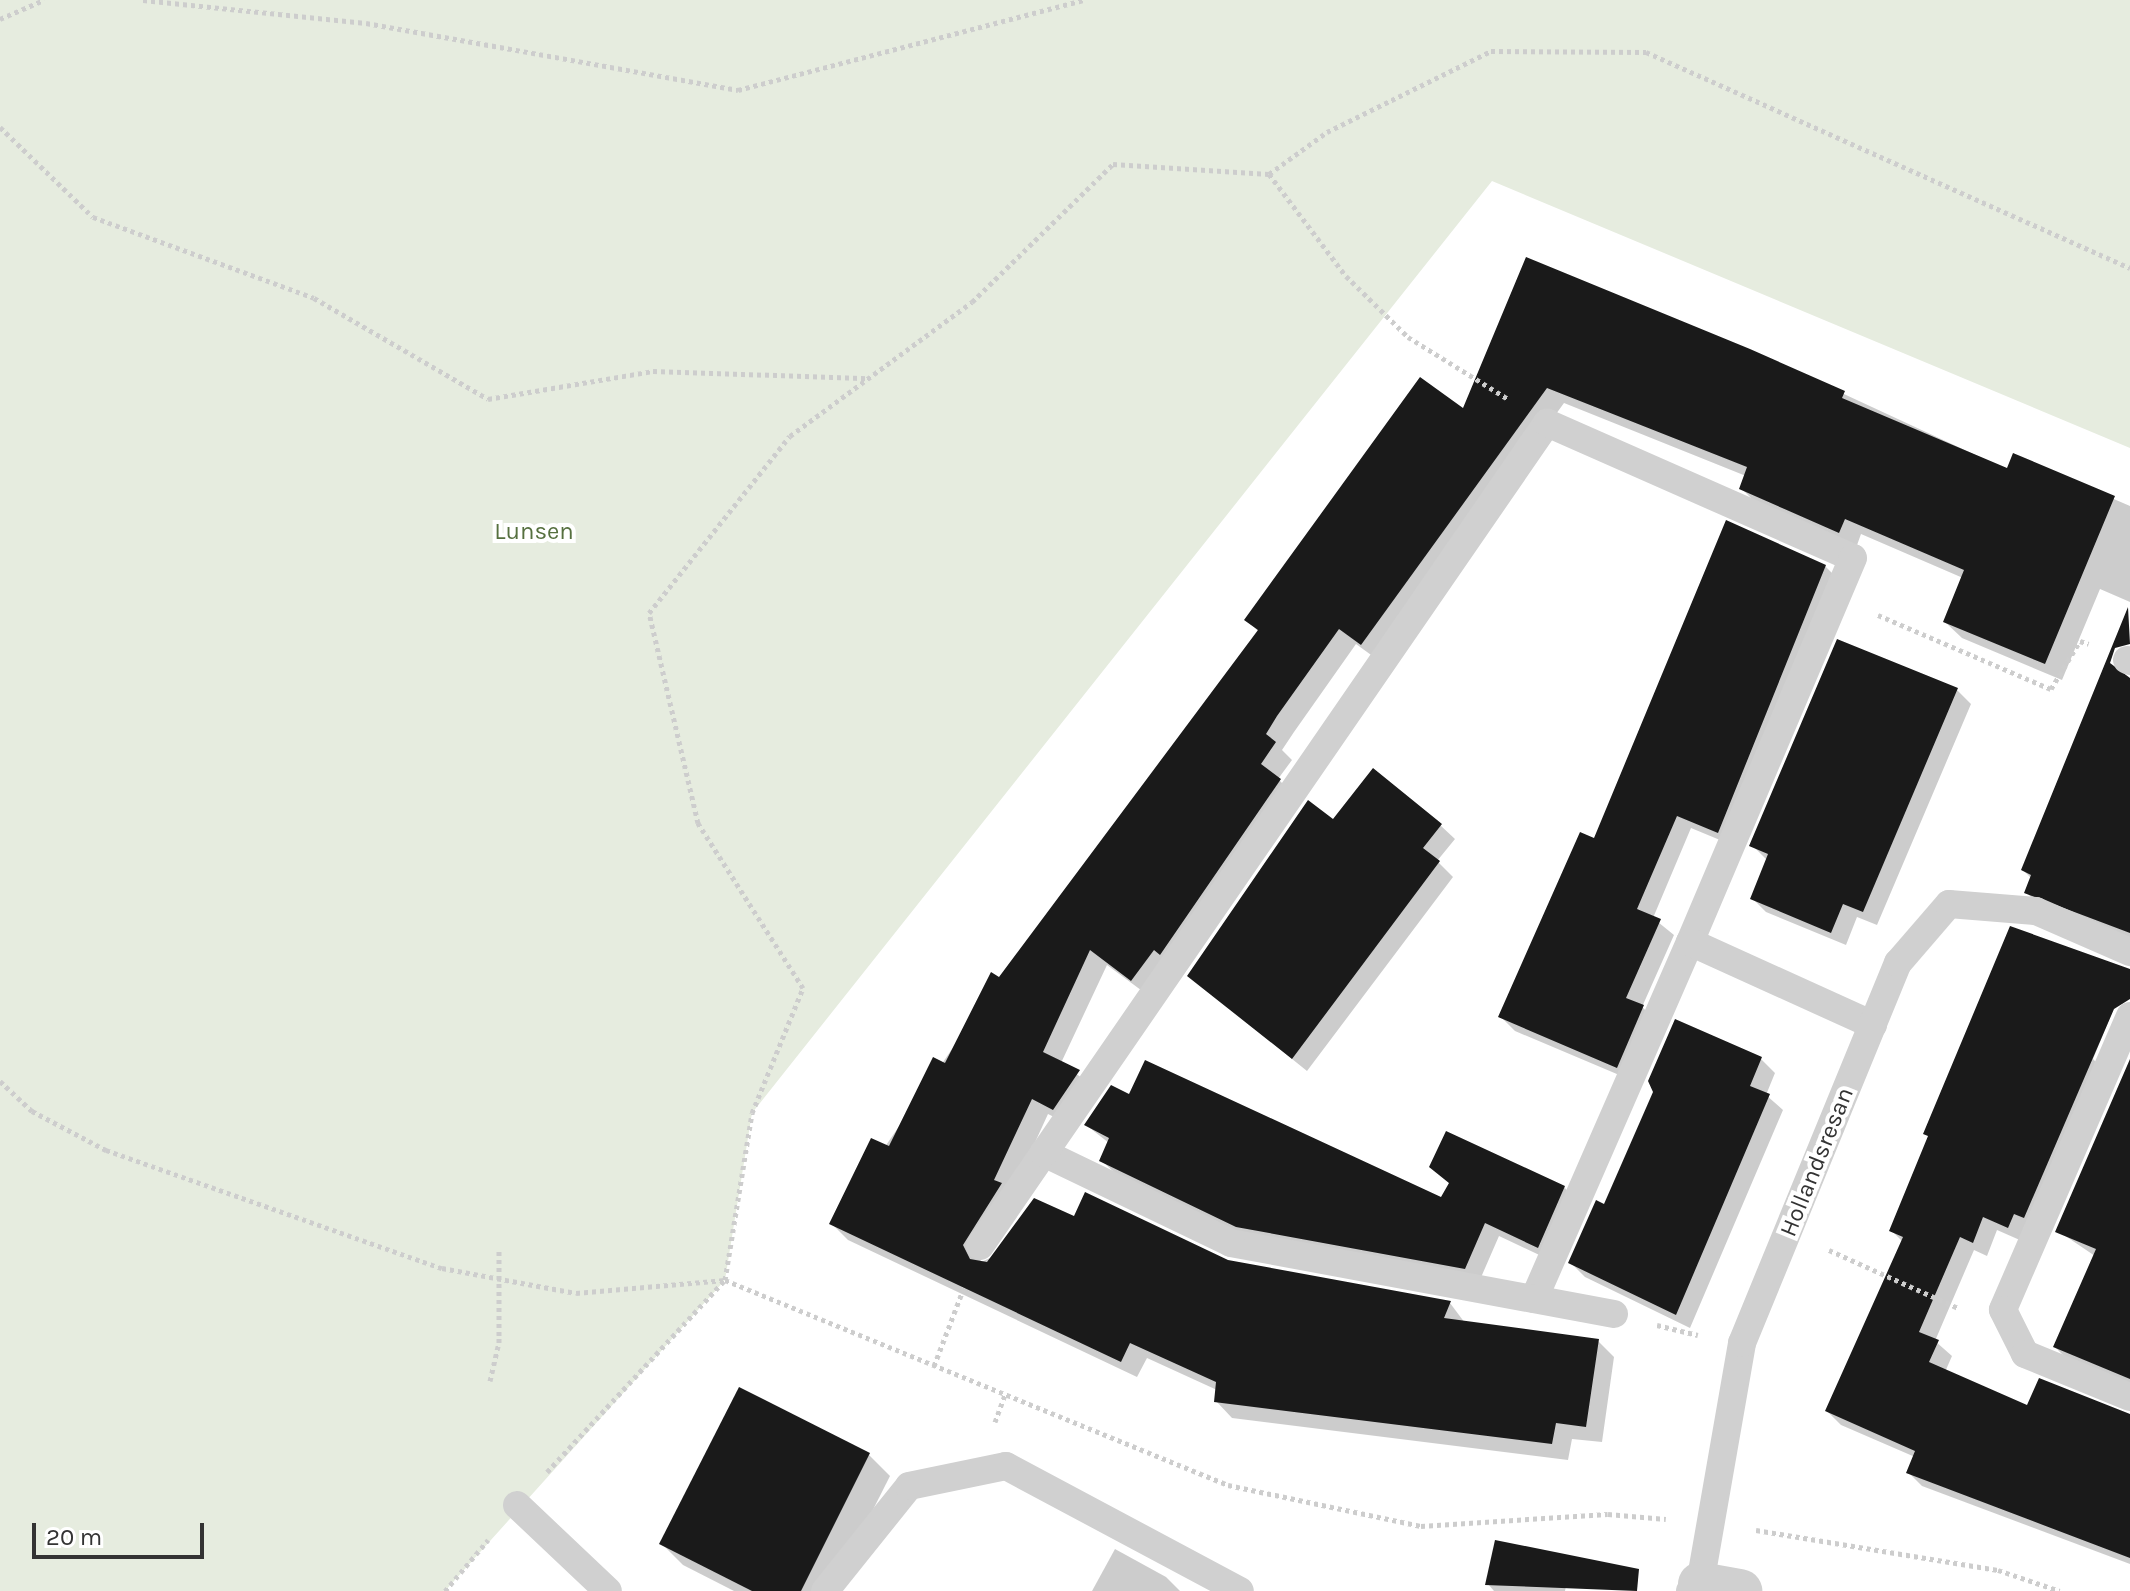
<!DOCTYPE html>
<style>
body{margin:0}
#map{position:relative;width:2130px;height:1591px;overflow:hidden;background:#fff;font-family:Karla,sans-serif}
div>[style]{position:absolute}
.green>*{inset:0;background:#e6ecdf}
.shadow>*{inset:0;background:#0003}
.building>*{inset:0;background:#1a1a1a}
.path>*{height:5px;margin-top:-2.5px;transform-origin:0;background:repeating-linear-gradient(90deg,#cdcdcd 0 4px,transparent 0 8px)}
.lane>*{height:28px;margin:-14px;padding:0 14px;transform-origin:14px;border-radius:14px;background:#d0d0d0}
.street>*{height:44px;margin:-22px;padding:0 22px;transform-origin:22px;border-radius:22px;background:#d0d0d0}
span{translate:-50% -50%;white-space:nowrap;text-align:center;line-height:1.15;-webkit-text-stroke:8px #fff;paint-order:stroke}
.park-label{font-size:24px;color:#56703f}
.street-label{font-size:24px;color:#333}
.scale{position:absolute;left:32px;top:1523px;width:172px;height:36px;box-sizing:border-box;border:4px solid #333;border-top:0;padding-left:10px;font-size:24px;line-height:28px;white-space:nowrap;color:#333;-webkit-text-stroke:6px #fff;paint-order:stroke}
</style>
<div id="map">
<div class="green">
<div style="clip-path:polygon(0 0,2130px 0,2130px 448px,1492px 181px,752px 1113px,725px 1280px,445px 1591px,0 1591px)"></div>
</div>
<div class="shadow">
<div style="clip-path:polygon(1527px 260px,1749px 350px,2008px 470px,2014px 456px,2130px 506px,2130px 602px,2100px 589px,2062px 680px,1962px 638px,1945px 622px,1963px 578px,1861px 534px,1856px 548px,1758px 505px,1741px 488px,1746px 476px,1564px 403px,1378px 660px,1356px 644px,1294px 732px,1282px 750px,1292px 760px,1278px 779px,1296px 797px,1149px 996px,1107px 965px,1061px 1063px,1096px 1088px,1070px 1125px,1048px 1114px,1011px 1195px,1018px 1202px,979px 1263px,1075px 1219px,1227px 1262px,1450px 1303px,1465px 1323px,1598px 1341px,1614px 1357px,1602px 1442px,1572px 1439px,1568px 1460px,1232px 1418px,1216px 1401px,1217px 1390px,1147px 1358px,1137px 1377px,848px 1240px,832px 1224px,1000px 979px,1259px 632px,1247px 620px,1464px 411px)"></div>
<div style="clip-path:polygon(1825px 566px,1839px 580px,1732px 845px,1691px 828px,1653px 918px,1674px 935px,1642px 1007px,1657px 1021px,1631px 1080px,1515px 1031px,1501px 1017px,1595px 840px)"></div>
<div style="clip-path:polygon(1957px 690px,1971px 704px,1877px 925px,1857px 917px,1846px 945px,1766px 912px,1752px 898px,1767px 860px,1752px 845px)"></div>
<div style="clip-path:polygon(2130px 699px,2130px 942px,2043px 909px,2026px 892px,2032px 879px,2023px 870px)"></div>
<div style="clip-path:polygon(1333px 821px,1440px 825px,1455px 839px,1437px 861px,1453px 877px,1307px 1071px,1189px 976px)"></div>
<div style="clip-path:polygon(2012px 928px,2112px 965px,2126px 979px,2093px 1059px,2107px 1073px,2022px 1241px,1997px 1230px,1987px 1256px,1974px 1250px,1935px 1341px,1952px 1356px,1945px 1372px,2028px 1408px,2130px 1414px,2130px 1564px,1922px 1486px,1908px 1472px,1915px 1457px,1841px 1425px,1827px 1411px,1903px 1242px,1892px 1231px)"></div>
<div style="clip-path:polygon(1761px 1059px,1775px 1073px,1766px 1095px,1783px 1110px,1690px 1328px,1585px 1277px,1571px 1263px,1605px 1206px)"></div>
<div style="clip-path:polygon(2130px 1075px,2130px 1386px,2069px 1361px,2055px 1347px,2095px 1256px,2058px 1231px)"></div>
<div style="clip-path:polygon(1130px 1097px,1442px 1199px,1451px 1185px,1431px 1167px,1564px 1187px,1578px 1202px,1552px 1261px,1499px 1236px,1479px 1282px,1252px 1240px,1116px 1174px,1101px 1160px,1109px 1143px,1086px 1125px)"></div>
<div style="clip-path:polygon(869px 1455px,890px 1476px,832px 1591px,734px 1591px,683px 1565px,662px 1544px)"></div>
<div style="clip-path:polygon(1115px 1549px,1166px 1577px,1180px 1591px,1092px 1591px)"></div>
<div style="clip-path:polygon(1571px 1563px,1565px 1591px,1494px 1591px,1488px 1584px)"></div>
</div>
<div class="building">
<div style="clip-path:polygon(1526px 257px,1750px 349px,1845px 391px,1842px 398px,2007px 468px,2013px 453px,2115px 496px,2045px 664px,1943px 622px,1964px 570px,1845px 519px,1839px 533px,1739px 489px,1747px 467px,1547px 388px,1361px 645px,1339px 629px,1277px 716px,1266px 734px,1276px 742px,1261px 764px,1281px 779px,1160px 955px,1154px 950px,1131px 981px,1090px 950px,1043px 1052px,1080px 1070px,1053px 1110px,1032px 1099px,994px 1180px,1002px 1183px,963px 1245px,970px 1259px,987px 1262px,1034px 1198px,1074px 1216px,1085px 1192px,1228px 1260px,1451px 1301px,1444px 1318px,1599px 1339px,1586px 1427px,1556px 1423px,1552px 1444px,1214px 1402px,1216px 1382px,1130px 1343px,1121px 1362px,829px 1224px,871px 1138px,889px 1146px,933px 1057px,945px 1063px,991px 972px,999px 977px,1258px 630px,1244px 620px,1420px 377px,1463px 408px)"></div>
<div style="clip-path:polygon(1726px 520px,1826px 565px,1718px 833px,1677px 816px,1637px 909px,1661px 919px,1626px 998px,1644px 1005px,1617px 1068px,1498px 1017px,1580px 832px,1594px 838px)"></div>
<div style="clip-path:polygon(2128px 607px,2130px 644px,2115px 648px,2110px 663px,2130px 678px,2130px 933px,2024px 893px,2031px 875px,2021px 870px)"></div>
<div style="clip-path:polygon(1837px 639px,1958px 688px,1863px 912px,1843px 904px,1831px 933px,1750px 899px,1768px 854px,1749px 846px)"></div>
<div style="clip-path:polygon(1373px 768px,1442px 824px,1423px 848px,1440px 861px,1292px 1059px,1187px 976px,1308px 800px,1333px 819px)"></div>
<div style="clip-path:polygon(2010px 926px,2130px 969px,2130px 999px,2114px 1009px,2024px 1218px,2014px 1214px,2008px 1228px,1983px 1217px,1973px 1243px,1960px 1237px,1919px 1332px,1939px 1340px,1929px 1362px,2027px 1405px,2039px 1378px,2130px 1414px,2130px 1558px,1906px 1473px,1915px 1451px,1825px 1411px,1903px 1237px,1889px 1231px,1928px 1136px,1923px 1134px)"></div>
<div style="clip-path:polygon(1675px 1019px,1762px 1057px,1750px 1086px,1770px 1094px,1676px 1315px,1568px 1263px,1596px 1200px,1604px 1204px,1653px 1092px,1648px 1081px)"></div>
<div style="clip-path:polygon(2130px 1059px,2130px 1379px,2053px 1347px,2096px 1249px,2055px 1232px)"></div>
<div style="clip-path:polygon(1145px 1060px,1441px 1197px,1449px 1183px,1429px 1167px,1446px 1131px,1565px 1186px,1538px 1248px,1485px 1223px,1465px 1269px,1236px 1227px,1099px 1161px,1109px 1138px,1084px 1125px,1111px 1085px,1129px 1094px)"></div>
<div style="clip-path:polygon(739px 1387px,870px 1453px,801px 1591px,752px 1591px,659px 1544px)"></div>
<div style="clip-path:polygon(1495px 1540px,1639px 1569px,1637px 1591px,1485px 1585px)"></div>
</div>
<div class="path">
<div style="left:143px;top:0;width:224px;rotate:5.9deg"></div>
<div style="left:366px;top:23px;width:378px;rotate:10.2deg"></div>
<div style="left:738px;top:90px;width:358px;rotate:-14.6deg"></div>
<div style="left:0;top:19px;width:48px;rotate:-23.4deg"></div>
<div style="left:0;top:127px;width:129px;rotate:44.1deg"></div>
<div style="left:93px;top:217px;width:235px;rotate:20.1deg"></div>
<div style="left:314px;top:298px;width:201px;rotate:30.1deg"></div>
<div style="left:488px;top:399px;width:167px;rotate:-9.6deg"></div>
<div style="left:653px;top:371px;width:215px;rotate:1.9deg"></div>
<div style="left:1269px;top:174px;width:128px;rotate:53deg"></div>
<div style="left:1346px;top:276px;width:87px;rotate:44.5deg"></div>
<div style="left:1408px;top:337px;width:118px;rotate:31.8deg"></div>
<div style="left:1878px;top:615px;width:188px;rotate:23.2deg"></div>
<div style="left:2051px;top:689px;width:56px;rotate:-58.9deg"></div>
<div style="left:2080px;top:641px;width:9px;rotate:18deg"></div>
<div style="left:0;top:1081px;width:44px;rotate:43.2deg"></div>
<div style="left:32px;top:1111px;width:84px;rotate:27.8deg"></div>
<div style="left:106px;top:1150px;width:356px;rotate:19.4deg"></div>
<div style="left:442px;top:1268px;width:136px;rotate:10.6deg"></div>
<div style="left:576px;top:1293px;width:150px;rotate:-5deg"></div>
<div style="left:725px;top:1280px;width:543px;rotate:22.17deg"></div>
<div style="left:1228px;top:1485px;width:197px;rotate:12deg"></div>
<div style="left:1421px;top:1526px;width:187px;rotate:-3.7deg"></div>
<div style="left:1608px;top:1514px;width:58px;rotate:4.9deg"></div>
<div style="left:1829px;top:1250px;width:141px;rotate:24.2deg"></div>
<div style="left:1657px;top:1325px;width:42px;rotate:13.7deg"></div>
<div style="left:934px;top:1366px;width:87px;rotate:-69.1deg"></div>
<div style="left:490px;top:1381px;width:39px;rotate:-77deg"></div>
<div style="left:499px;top:1343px;width:94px;rotate:-90deg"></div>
<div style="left:995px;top:1422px;width:29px;rotate:-70deg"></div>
<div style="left:547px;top:1472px;width:262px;rotate:-47.2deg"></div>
<div style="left:725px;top:1280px;width:169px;rotate:-80.8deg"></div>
<div style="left:752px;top:1113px;width:135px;rotate:-67.8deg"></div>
<div style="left:803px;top:988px;width:196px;rotate:-122.5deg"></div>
<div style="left:698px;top:823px;width:216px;rotate:-103.1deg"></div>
<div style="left:649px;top:613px;width:226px;rotate:-51.5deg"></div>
<div style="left:790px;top:436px;width:226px;rotate:-36.4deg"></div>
<div style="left:972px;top:302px;width:197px;rotate:-44.4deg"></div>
<div style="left:1113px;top:164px;width:156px;rotate:3.7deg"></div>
<div style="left:1269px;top:174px;width:72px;rotate:-35.9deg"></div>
<div style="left:1327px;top:132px;width:183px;rotate:-26.3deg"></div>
<div style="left:1491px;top:51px;width:155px;rotate:0.4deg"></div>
<div style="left:1646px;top:52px;width:530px;rotate:24.05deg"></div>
<div style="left:1756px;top:1530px;width:245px;rotate:9.4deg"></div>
<div style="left:1998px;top:1570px;width:65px;rotate:18.7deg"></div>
<div style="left:445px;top:1591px;width:67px;rotate:-49.9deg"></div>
</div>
<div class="lane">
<div style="left:2127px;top:660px;width:3px;rotate:18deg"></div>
<div style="left:2130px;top:1016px;width:320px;rotate:113.4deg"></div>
<div style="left:2003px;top:1310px;width:49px;rotate:63.4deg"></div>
<div style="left:2025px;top:1354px;width:113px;rotate:22.3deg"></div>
<div style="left:980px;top:1246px;width:113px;rotate:-55.5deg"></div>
<div style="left:1534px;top:1299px;width:390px;rotate:-66.4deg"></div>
<div style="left:1614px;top:1314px;width:390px;rotate:-169.5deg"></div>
<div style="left:1231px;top:1243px;width:208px;rotate:-154.3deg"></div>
<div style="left:1044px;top:1153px;width:887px;rotate:-55.43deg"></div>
<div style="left:1547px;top:423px;width:334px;rotate:23.8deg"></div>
<div style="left:1853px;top:558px;width:417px;rotate:113deg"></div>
<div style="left:1690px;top:942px;width:201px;rotate:24.4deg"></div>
<div style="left:517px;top:1505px;width:125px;rotate:43.4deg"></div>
<div style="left:825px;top:1591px;width:134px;rotate:-51.3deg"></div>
<div style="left:909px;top:1486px;width:99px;rotate:-11.7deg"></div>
<div style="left:1006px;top:1466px;width:265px;rotate:28.1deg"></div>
<div style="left:1690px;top:1591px;width:12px;rotate:-35deg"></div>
<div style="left:1700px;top:1584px;width:245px;rotate:-80.1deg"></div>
<div style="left:1742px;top:1343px;width:411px;rotate:-67.7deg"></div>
<div style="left:1898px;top:963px;width:78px;rotate:-49.2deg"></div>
<div style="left:1949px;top:904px;width:87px;rotate:4.6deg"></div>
<div style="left:2036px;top:911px;width:103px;rotate:23.6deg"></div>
</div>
<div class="street">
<div style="left:1700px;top:1584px;width:41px;rotate:9.9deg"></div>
</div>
<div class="park-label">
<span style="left:534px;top:532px">Lunsen</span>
</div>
<div class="street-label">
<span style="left:1817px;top:1162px;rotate:-68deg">Hollandsresan</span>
</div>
<div class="scale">20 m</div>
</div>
